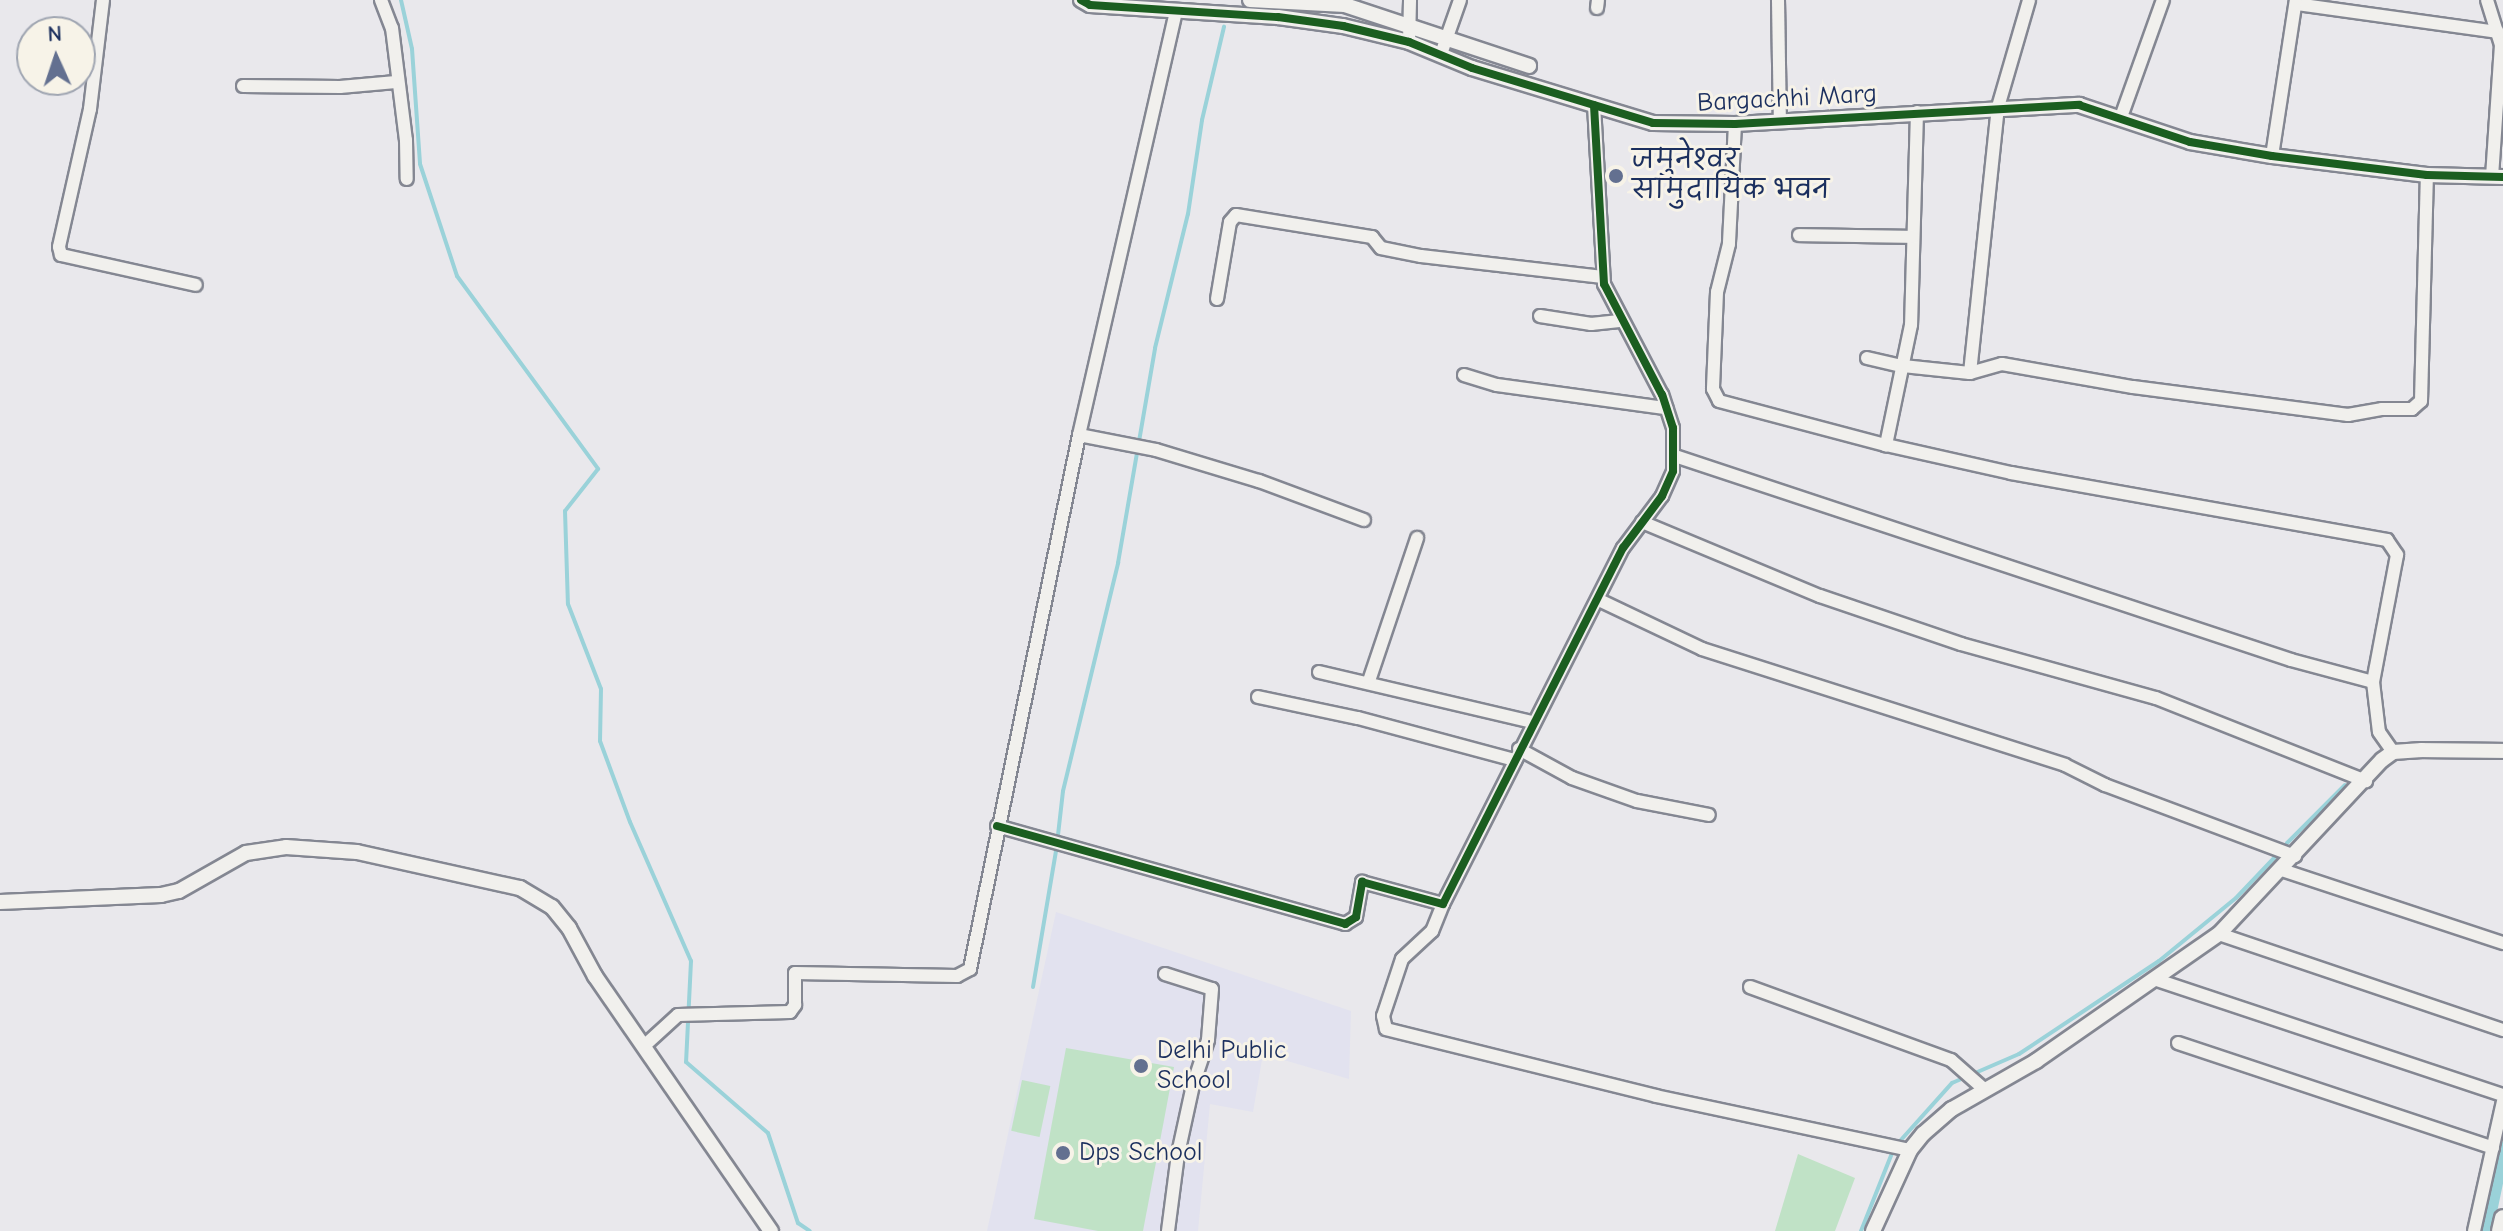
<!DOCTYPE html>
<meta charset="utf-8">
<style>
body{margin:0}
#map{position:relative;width:2503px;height:1231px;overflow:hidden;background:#e9e8ec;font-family:"Comic Neue","Playpen Sans Deva",sans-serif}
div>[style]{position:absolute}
.built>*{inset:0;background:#e2e2ef}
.green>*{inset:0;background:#c0e2c6;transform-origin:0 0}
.stream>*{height:4px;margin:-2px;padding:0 2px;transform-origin:2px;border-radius:2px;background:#9ad2d9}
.canal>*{height:14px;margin:-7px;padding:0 7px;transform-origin:7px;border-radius:7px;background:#9ad2d9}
.roads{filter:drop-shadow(2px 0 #848792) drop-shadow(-2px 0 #848792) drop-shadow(0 2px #848792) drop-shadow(0 -2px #848792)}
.minor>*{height:12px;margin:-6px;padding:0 6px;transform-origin:6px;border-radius:6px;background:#f1f0ed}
.tertiary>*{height:14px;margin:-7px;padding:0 7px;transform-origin:7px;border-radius:7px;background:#f1f0ed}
.secondary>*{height:16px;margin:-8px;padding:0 8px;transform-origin:8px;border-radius:8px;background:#f1f0ed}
.cycleway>*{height:8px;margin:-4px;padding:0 4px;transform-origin:4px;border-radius:4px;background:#1b5e20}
.dots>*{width:22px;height:22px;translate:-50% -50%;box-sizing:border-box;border:4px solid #f7f3e8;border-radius:50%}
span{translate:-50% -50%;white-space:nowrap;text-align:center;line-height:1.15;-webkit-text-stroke:6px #f7f3e8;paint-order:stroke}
.street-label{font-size:26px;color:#1b2f5e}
.poi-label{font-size:26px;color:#1b2f5e}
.left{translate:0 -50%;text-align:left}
.north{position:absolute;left:16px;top:16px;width:80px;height:80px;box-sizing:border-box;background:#f7f3e8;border:2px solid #9fa5b1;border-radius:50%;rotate:357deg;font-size:22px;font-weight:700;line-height:32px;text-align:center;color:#1b2f5e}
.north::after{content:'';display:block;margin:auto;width:28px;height:36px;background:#637090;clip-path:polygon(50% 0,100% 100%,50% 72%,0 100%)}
</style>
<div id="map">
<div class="built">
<div style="clip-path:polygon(1056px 912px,1351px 1011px,1349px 1079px,1263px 1054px,1253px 1112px,1210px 1104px,1198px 1231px,987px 1231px)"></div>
</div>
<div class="green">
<div style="clip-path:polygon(1066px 1048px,1174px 1067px,1143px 1231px,1098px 1231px,1034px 1219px)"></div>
<div style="left:1022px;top:1080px;width:29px;height:52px;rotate:12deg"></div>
<div style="clip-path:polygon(1798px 1154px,1855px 1178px,1835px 1231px,1775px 1231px)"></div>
</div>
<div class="stream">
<div style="left:401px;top:0;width:50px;rotate:77.3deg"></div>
<div style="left:412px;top:49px;width:115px;rotate:86deg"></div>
<div style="left:420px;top:164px;width:118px;rotate:71.7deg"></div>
<div style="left:457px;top:276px;width:239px;rotate:53.8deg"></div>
<div style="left:598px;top:469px;width:53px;rotate:128.2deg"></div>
<div style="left:565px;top:511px;width:93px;rotate:88.2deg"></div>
<div style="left:568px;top:604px;width:91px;rotate:68.8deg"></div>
<div style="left:601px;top:689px;width:52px;rotate:91.1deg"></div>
<div style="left:600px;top:741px;width:86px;rotate:69.7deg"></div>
<div style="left:630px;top:822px;width:152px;rotate:66.3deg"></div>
<div style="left:691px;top:961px;width:101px;rotate:92.8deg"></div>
<div style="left:686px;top:1062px;width:108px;rotate:40.9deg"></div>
<div style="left:768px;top:1133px;width:95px;rotate:71.6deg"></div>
<div style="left:798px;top:1223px;width:14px;rotate:34deg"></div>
<div style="left:1058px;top:835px;width:44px;rotate:-83.5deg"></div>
<div style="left:1063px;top:791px;width:235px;rotate:-76.4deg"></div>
<div style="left:1118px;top:563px;width:218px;rotate:-80.2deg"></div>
<div style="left:1155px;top:348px;width:138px;rotate:-76.2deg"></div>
<div style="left:1188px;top:214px;width:95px;rotate:-81.5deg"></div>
<div style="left:1202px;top:120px;width:96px;rotate:-76.7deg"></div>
<div style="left:2287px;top:843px;width:82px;rotate:-45deg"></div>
<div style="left:1033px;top:987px;width:138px;rotate:-80.4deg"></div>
<div style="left:1900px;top:1141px;width:78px;rotate:-48.1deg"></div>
<div style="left:1952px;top:1083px;width:73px;rotate:-23.4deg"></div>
<div style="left:2019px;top:1054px;width:168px;rotate:-33.6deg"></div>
<div style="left:2159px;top:961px;width:99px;rotate:-39.3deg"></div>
<div style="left:2236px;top:898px;width:58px;rotate:-46.4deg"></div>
<div style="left:1861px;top:1231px;width:84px;rotate:-68.3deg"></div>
</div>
<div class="canal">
<div style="left:2486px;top:1231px;width:84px;rotate:-78.3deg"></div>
</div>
<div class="roads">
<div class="minor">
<div style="left:103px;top:0;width:110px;rotate:96.8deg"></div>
<div style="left:90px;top:109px;width:141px;rotate:102.7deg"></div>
<div style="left:59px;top:247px;width:8px;rotate:76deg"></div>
<div style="left:61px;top:255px;width:138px;rotate:12.5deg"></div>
<div style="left:381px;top:0;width:30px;rotate:69deg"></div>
<div style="left:392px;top:28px;width:113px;rotate:82.9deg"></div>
<div style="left:406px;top:140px;width:39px;rotate:89deg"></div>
<div style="left:1778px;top:0;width:121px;rotate:89.1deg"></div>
<div style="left:2487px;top:0;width:47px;rotate:72.7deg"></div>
<div style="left:2501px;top:45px;width:131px;rotate:93.9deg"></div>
<div style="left:2296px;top:4px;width:204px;rotate:7.9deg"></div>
<div style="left:1597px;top:8px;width:8px;rotate:-83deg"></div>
<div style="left:1409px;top:42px;width:42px;rotate:-88.6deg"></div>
<div style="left:1441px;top:54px;width:57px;rotate:-70.6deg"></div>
<div style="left:243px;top:86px;width:97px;rotate:0.6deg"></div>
<div style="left:340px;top:87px;width:56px;rotate:-5.1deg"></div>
<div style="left:1917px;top:112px;width:213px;rotate:91.6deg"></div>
<div style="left:1911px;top:325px;width:123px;rotate:101.8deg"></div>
<div style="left:1886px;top:445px;width:128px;rotate:12.6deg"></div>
<div style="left:2011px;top:473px;width:382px;rotate:10.1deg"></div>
<div style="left:2387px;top:540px;width:18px;rotate:56deg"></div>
<div style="left:2397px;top:555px;width:129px;rotate:100.7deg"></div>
<div style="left:2121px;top:117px;width:124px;rotate:-70.3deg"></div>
<div style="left:1735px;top:124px;width:120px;rotate:92.9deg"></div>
<div style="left:1729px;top:244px;width:49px;rotate:104deg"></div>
<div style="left:1717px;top:292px;width:97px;rotate:92.4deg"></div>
<div style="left:1713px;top:389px;width:13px;rotate:63deg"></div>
<div style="left:1719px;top:401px;width:173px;rotate:14.8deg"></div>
<div style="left:2272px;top:156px;width:158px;rotate:-81.3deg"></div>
<div style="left:1799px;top:235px;width:114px;rotate:1deg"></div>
<div style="left:1217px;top:299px;width:78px;rotate:-80.4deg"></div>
<div style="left:1230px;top:222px;width:9px;rotate:-49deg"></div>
<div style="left:1236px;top:215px;width:138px;rotate:9.2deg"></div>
<div style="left:1372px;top:237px;width:14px;rotate:51deg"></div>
<div style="left:1381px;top:248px;width:41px;rotate:11.3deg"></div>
<div style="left:1421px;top:256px;width:183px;rotate:6.6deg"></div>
<div style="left:1540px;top:316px;width:52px;rotate:8.9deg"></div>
<div style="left:1591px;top:324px;width:31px;rotate:-6deg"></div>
<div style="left:1867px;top:358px;width:37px;rotate:13deg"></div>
<div style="left:1903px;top:366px;width:67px;rotate:6deg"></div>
<div style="left:1970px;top:373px;width:33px;rotate:-16deg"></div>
<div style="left:2002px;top:364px;width:133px;rotate:10deg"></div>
<div style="left:2133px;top:387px;width:217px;rotate:7.4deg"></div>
<div style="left:2348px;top:415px;width:35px;rotate:-10deg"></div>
<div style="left:2382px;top:409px;width:30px"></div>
<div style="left:2412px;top:409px;width:12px;rotate:-42deg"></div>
<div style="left:2421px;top:401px;width:226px;rotate:-88.5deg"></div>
<div style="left:1970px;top:373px;width:267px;rotate:-84deg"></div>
<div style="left:1998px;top:107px;width:111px;rotate:-73.8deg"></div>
<div style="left:1464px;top:375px;width:34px;rotate:17deg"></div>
<div style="left:1497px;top:385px;width:171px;rotate:7.8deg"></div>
<div style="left:1079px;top:435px;width:78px;rotate:11deg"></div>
<div style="left:1156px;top:450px;width:108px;rotate:16.8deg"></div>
<div style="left:1259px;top:481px;width:112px;rotate:20.4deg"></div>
<div style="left:1675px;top:456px;width:649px;rotate:18.32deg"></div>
<div style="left:2291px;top:660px;width:85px;rotate:15deg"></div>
<div style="left:2373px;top:682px;width:50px;rotate:83.2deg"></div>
<div style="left:2379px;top:732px;width:24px;rotate:55deg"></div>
<div style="left:1642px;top:522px;width:193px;rotate:22.6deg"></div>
<div style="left:1820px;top:596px;width:149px;rotate:18.8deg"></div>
<div style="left:1961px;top:644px;width:202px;rotate:15.5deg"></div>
<div style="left:2156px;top:698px;width:226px;rotate:21.6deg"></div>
<div style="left:1599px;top:600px;width:114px;rotate:25.4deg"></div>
<div style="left:1702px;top:649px;width:381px;rotate:17.7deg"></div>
<div style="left:2065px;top:765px;width:45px;rotate:26.6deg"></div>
<div style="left:2105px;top:785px;width:203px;rotate:20.5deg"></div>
<div style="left:1319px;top:672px;width:220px;rotate:13.2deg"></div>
<div style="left:1369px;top:681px;width:151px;rotate:-71.4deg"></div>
<div style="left:1258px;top:697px;width:102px;rotate:11.9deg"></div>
<div style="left:1358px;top:718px;width:163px;rotate:15deg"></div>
<div style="left:1519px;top:749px;width:60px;rotate:28.7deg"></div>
<div style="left:1572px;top:778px;width:69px;rotate:19.5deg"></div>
<div style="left:1637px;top:801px;width:73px;rotate:11deg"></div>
<div style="left:997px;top:826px;width:362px;rotate:15.7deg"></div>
<div style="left:1345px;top:924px;width:13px;rotate:-32deg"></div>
<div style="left:1356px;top:917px;width:36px;rotate:-80deg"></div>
<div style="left:1362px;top:882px;width:84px;rotate:15.2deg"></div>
<div style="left:1443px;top:904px;width:399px;rotate:-63.2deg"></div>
<div style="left:1623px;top:548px;width:65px;rotate:-53.1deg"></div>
<div style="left:1662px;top:496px;width:27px;rotate:-66deg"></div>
<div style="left:1673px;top:471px;width:43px;rotate:-90deg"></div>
<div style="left:1673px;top:428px;width:35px;rotate:-108deg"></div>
<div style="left:1662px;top:395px;width:125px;rotate:-117.6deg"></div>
<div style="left:1604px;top:284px;width:179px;rotate:-93.2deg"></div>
<div style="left:2282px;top:870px;width:233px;rotate:18.3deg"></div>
<div style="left:1443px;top:904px;width:29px;rotate:112deg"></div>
<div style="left:1432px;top:931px;width:41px;rotate:137deg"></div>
<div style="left:1402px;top:959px;width:60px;rotate:108.4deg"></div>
<div style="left:1383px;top:1016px;width:13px;rotate:77deg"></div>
<div style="left:1386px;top:1029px;width:278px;rotate:13.9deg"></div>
<div style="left:1656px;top:1096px;width:260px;rotate:12deg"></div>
<div style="left:2219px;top:934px;width:300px;rotate:18.7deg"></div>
<div style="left:1165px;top:974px;width:49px;rotate:17.7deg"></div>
<div style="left:1212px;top:989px;width:51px;rotate:94.5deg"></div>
<div style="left:1208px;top:1040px;width:47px;rotate:108.4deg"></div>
<div style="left:1193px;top:1085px;width:71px;rotate:102.3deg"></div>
<div style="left:1178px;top:1154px;width:78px;rotate:97.4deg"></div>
<div style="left:2157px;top:980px;width:365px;rotate:18.4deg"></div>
<div style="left:1750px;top:987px;width:214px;rotate:20deg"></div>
<div style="left:1951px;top:1060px;width:45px;rotate:41.4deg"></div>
<div style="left:2178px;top:1043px;width:332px;rotate:18.4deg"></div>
<div style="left:644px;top:1046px;width:46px;rotate:-42.4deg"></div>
<div style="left:678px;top:1015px;width:112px;rotate:-1.5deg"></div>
<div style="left:790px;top:1012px;width:9px;rotate:-54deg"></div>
<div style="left:795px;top:1005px;width:32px;rotate:-90deg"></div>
<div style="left:795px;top:973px;width:162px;rotate:1.1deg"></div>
<div style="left:957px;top:976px;width:15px;rotate:-28deg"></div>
<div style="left:970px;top:969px;width:545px;rotate:-78.46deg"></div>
<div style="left:1079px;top:435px;width:436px;rotate:-77.1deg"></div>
<div style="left:2474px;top:1231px;width:133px;rotate:-77.4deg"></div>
</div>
<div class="tertiary">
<div style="left:1081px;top:0;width:10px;rotate:29deg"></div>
<div style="left:1090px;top:5px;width:188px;rotate:3.7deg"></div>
<div style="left:1278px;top:17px;width:66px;rotate:7.9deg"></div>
<div style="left:1343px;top:26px;width:68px;rotate:13.6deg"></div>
<div style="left:1409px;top:42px;width:68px;rotate:22.4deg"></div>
<div style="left:1472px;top:68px;width:189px;rotate:16.9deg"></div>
<div style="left:1653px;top:123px;width:82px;rotate:0.7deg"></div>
<div style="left:1735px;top:124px;width:345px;rotate:-3.2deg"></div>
<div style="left:2079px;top:105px;width:117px;rotate:18.4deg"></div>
<div style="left:2190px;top:142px;width:83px;rotate:9.7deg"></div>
<div style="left:2272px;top:156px;width:156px;rotate:7deg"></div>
<div style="left:2427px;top:175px;width:76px;rotate:1.5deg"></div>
<div style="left:1250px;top:0;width:95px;rotate:3deg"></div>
<div style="left:1345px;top:5px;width:194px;rotate:18.3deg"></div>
<div style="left:0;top:902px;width:161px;rotate:-2.5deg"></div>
<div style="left:161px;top:895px;width:18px;rotate:-13deg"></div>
<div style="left:179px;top:891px;width:77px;rotate:-29.6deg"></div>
<div style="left:246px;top:853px;width:40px;rotate:-8.5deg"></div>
<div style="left:286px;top:847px;width:71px;rotate:4deg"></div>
<div style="left:357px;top:852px;width:167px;rotate:12.5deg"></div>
<div style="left:520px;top:888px;width:37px;rotate:31deg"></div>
<div style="left:552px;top:907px;width:27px;rotate:51deg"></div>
<div style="left:569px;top:928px;width:55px;rotate:61.6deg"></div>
<div style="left:595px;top:976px;width:310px;rotate:55.4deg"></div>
<div style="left:1873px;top:1231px;width:89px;rotate:-65.4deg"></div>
<div style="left:1910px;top:1150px;width:21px;rotate:-51deg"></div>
<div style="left:1923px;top:1134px;width:38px;rotate:-41deg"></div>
<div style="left:1952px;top:1109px;width:97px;rotate:-29.7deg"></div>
<div style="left:2036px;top:1061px;width:223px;rotate:-34.8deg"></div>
<div style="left:2219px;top:934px;width:238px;rotate:-46.9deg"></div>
<div style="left:2382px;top:760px;width:14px;rotate:-36deg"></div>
<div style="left:2393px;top:752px;width:29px;rotate:-4deg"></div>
<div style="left:2422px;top:750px;width:81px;rotate:0.7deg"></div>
</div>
<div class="secondary">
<div style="left:2500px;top:1231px;width:13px;rotate:-77deg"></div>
</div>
</div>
<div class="cycleway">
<div style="left:1081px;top:0;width:10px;rotate:29deg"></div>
<div style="left:1090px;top:5px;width:188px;rotate:3.7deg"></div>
<div style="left:1278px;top:17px;width:66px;rotate:7.9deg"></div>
<div style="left:1343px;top:26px;width:68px;rotate:13.6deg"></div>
<div style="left:1409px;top:42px;width:68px;rotate:22.4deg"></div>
<div style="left:1472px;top:68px;width:189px;rotate:16.9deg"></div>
<div style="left:1653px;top:123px;width:82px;rotate:0.7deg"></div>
<div style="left:1735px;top:124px;width:345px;rotate:-3.2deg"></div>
<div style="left:2079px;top:105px;width:117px;rotate:18.4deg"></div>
<div style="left:2190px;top:142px;width:83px;rotate:9.7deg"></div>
<div style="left:2272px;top:156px;width:156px;rotate:7deg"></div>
<div style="left:2427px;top:175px;width:76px;rotate:1.5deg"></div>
<div style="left:997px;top:826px;width:362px;rotate:15.7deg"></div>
<div style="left:1345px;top:924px;width:13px;rotate:-32deg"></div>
<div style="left:1356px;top:917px;width:36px;rotate:-80deg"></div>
<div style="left:1362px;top:882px;width:84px;rotate:15.2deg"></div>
<div style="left:1443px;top:904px;width:399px;rotate:-63.2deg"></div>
<div style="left:1623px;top:548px;width:65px;rotate:-53.1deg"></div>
<div style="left:1662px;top:496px;width:27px;rotate:-66deg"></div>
<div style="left:1673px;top:471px;width:43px;rotate:-90deg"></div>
<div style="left:1673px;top:428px;width:35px;rotate:-108deg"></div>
<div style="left:1662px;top:395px;width:125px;rotate:-117.6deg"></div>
<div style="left:1604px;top:284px;width:179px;rotate:-93.2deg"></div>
</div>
<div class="dots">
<div style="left:1616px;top:176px;background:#637090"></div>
<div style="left:1141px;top:1066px;background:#637090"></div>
<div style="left:1063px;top:1153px;background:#637090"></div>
</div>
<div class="street-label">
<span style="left:1787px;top:99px;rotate:-3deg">Bargachhi Marg</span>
</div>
<div class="poi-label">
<span class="left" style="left:1632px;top:176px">जमुनेश्वर<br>सामुदायिक भवन</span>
<span class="left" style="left:1157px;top:1066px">Delhi Public<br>School</span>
<span class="left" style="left:1079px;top:1153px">Dps School</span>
</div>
<div class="north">N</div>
</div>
